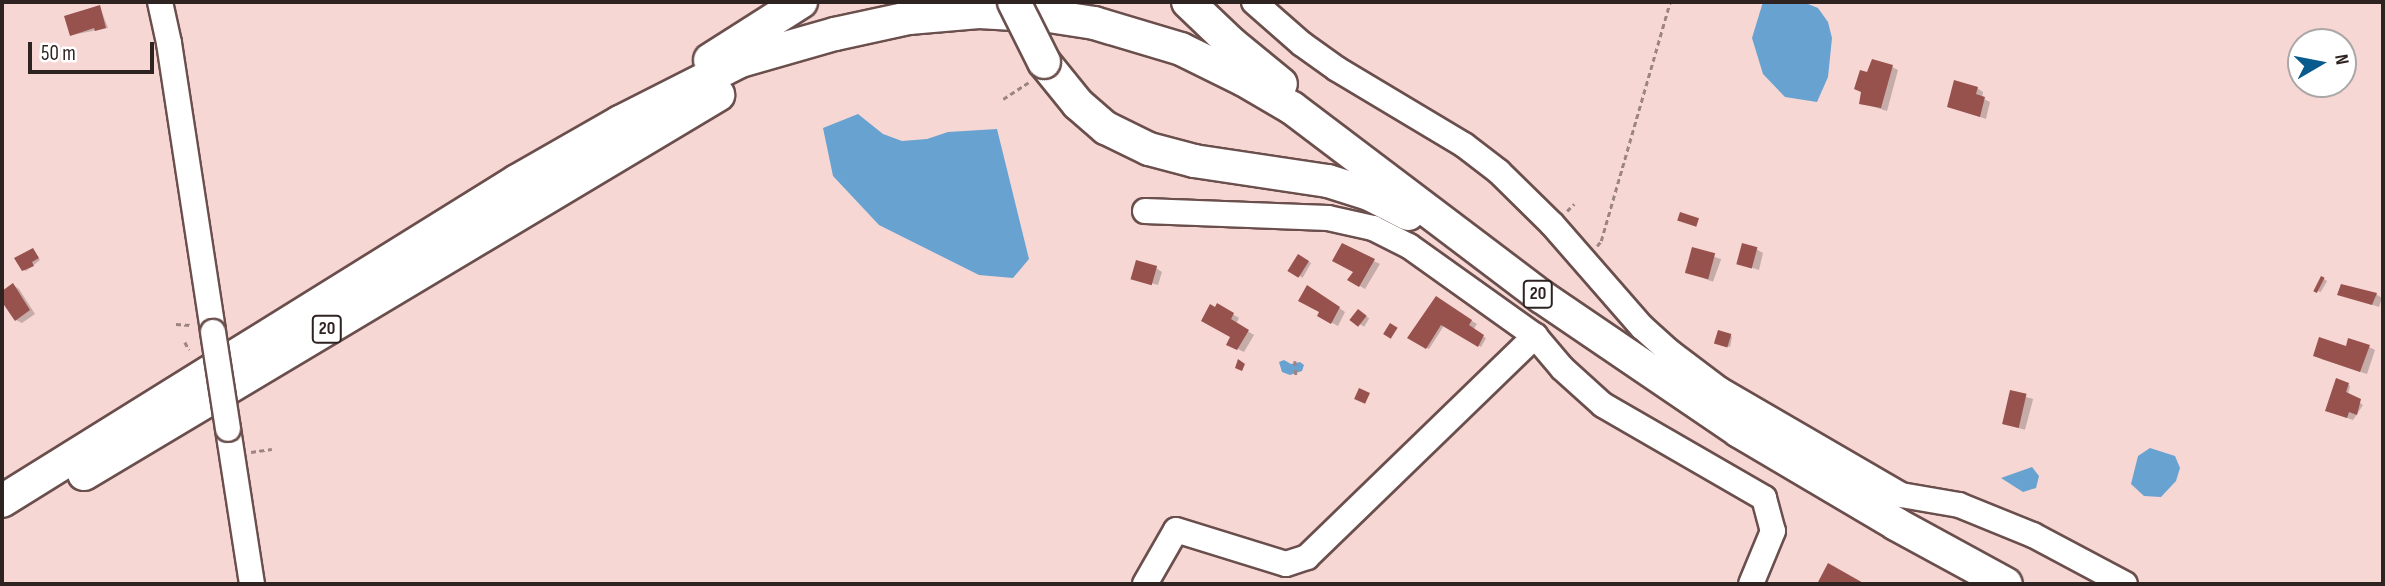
<!DOCTYPE html>
<style>
body{margin:0}
#map{position:relative;width:2385px;height:586px;overflow:hidden;background:#f7d7d4;font-family:"Sofia Sans Condensed",sans-serif}
div>[style]{position:absolute}
.water>*{inset:0;background:#67a2d1}
.shadow>*{inset:0;background:#0003;transform-origin:0 0}
.building>*{inset:0;background:#97524d;transform-origin:0 0}
.path>*{height:2.5px;margin-top:-1.25px;transform-origin:0;background:repeating-linear-gradient(90deg,#9b8482 0 5px,transparent 0 8.5px)}
.roads{filter:drop-shadow(2px 0 #6a4f4d) drop-shadow(-2px 0 #6a4f4d) drop-shadow(0 2px #6a4f4d) drop-shadow(0 -2px #6a4f4d)}
.minor>*{height:24px;margin:-12px;padding:0 12px;transform-origin:12px;border-radius:12px;background:#fff}
.major>*{height:32px;margin:-16px;padding:0 16px;transform-origin:16px;border-radius:16px;background:#fff}
.bridges{filter:drop-shadow(2px 0 #6a4f4d) drop-shadow(-2px 0 #6a4f4d) drop-shadow(0 2px #6a4f4d) drop-shadow(0 -2px #6a4f4d)}
.minor-bridge>*{height:24px;margin:-12px;padding:0 12px;transform-origin:12px;border-radius:12px;background:#fff}
.major-bridge>*{height:32px;margin:-16px;padding:0 16px;transform-origin:16px;border-radius:16px;background:#fff}
span{translate:-50% -50%;white-space:nowrap;text-align:center;line-height:1.15;-webkit-text-stroke:7px #fff;paint-order:stroke}
.shield-label span{padding:2px 5px;background:#fff;border:2px solid;border-radius:5px;-webkit-text-stroke-width:0}
.shield-label{font-size:18px;color:#2f2322;font-weight:700}
.frame{position:absolute;inset:0;border:4px solid #2f2322;pointer-events:none}
.north{position:absolute;left:2287px;top:28px;width:70px;height:70px;box-sizing:border-box;background:#fff;border:2px solid #aca7a7;border-radius:50%;rotate:80deg;font-size:19px;font-weight:700;line-height:28px;text-align:center;color:#2f2322}
.north::after{content:'';display:block;margin:auto;width:24px;height:32px;background:#095b8d;clip-path:polygon(50% 0,100% 100%,50% 72%,0 100%)}
.scale{position:absolute;left:28px;top:42px;width:126px;height:32px;box-sizing:border-box;border:4px solid #2f2322;border-top:0;padding-left:9px;font-size:21px;line-height:24px;white-space:nowrap;color:#2f2322;-webkit-text-stroke:5px #fff;paint-order:stroke}
</style>
<div id="map">
<div class="water">
<div style="clip-path:polygon(1763px 2px,1803px 2px,1818px 8px,1828px 22px,1832px 38px,1828px 77px,1817px 102px,1785px 97px,1763px 74px,1752px 38px)"></div>
<div style="clip-path:polygon(858px 114px,883px 134px,902px 141px,927px 139px,948px 132px,997px 129px,1029px 259px,1013px 278px,979px 275px,879px 225px,833px 176px,823px 128px)"></div>
<div style="clip-path:polygon(1284px 360px,1291px 364px,1300px 362px,1304px 365px,1302px 371px,1290px 375px,1282px 372px,1279px 362px)"></div>
<div style="clip-path:polygon(2150px 448px,2175px 456px,2180px 468px,2176px 481px,2161px 497px,2144px 496px,2131px 484px,2138px 456px)"></div>
<div style="clip-path:polygon(2032px 467px,2039px 476px,2036px 488px,2023px 492px,2001px 478px)"></div>
</div>
<div class="shadow">
<div style="clip-path:polygon(100px 7px,108px 28px,72px 35px)"></div>
<div style="clip-path:polygon(1892px 67px,1898px 70px,1887px 111px,1861px 103px,1868px 74px)"></div>
<div style="clip-path:polygon(1977px 88px,1983px 92px,1982px 98px,1990px 102px,1986px 119px,1956px 109px)"></div>
<div style="clip-path:polygon(1343px 246px,1380px 264px,1365px 289px,1350px 280px,1355px 272px)"></div>
<div style="left:1693px;top:249px;width:30px;height:24px;rotate:20deg"></div>
<div style="clip-path:polygon(1756px 249px,1763px 253px,1759px 270px,1737px 263px)"></div>
<div style="clip-path:polygon(33px 250px,40px 260px,26px 271px,23px 270px)"></div>
<div style="left:1299px;top:256px;width:14px;height:17px;rotate:30deg"></div>
<div style="clip-path:polygon(1156px 268px,1162px 272px,1158px 285px,1137px 279px)"></div>
<div style="left:2322px;top:278px;width:6px;height:13px;rotate:31deg"></div>
<div style="clip-path:polygon(13px 285px,19px 289px,35px 314px,22px 323px,16px 320px,2px 299px,2px 293px)"></div>
<div style="clip-path:polygon(1314px 290px,1345px 312px,1338px 326px,1319px 316px,1322px 312px)"></div>
<div style="clip-path:polygon(2339px 294px,2376px 294px,2382px 298px,2379px 307px)"></div>
<div style="clip-path:polygon(1436px 299px,1477px 324px,1473px 330px,1486px 338px,1481px 347px,1445px 324px,1429px 349px,1410px 337px)"></div>
<div style="clip-path:polygon(1218px 305px,1239px 318px,1236px 324px,1254px 335px,1244px 352px,1228px 344px,1232px 337px,1215px 309px)"></div>
<div style="left:1359px;top:312px;width:12px;height:10px;rotate:31deg"></div>
<div style="clip-path:polygon(1730px 335px,1732px 337px,1730px 347px,1719px 344px)"></div>
<div style="clip-path:polygon(2369px 347px,2375px 350px,2367px 374px,2321px 359px,2347px 348px)"></div>
<div style="clip-path:polygon(2348px 384px,2350px 386px,2348px 394px,2363px 405px,2353px 420px,2328px 411px)"></div>
<div style="left:2011px;top:393px;width:23px;height:32px;rotate:15deg"></div>
</div>
<div class="building">
<div style="clip-path:polygon(100px 5px,106px 28px,95px 31px,94px 28px,70px 36px,64px 16px)"></div>
<div style="clip-path:polygon(1872px 59px,1893px 65px,1881px 108px,1859px 104px,1861px 92px,1854px 89px,1860px 70px,1867px 72px)"></div>
<div style="clip-path:polygon(1954px 80px,1978px 87px,1976px 94px,1985px 97px,1980px 117px,1947px 107px)"></div>
<div style="left:1680px;top:212px;width:20px;height:9px;rotate:18deg"></div>
<div style="clip-path:polygon(1342px 243px,1375px 259px,1359px 287px,1347px 280px,1353px 272px,1332px 261px)"></div>
<div style="left:1742px;top:243px;width:16px;height:22px;rotate:15deg"></div>
<div style="left:1692px;top:247px;width:24px;height:27px;rotate:15deg"></div>
<div style="clip-path:polygon(33px 248px,39px 258px,32px 262px,34px 266px,22px 271px,14px 258px)"></div>
<div style="left:1298px;top:254px;width:13px;height:20px;rotate:32deg"></div>
<div style="left:1136px;top:260px;width:22px;height:20px;rotate:16deg"></div>
<div style="left:2321px;top:276px;width:4px;height:17px;rotate:27deg"></div>
<div style="clip-path:polygon(13px 283px,30px 310px,15px 321px,2px 302px,2px 291px)"></div>
<div style="clip-path:polygon(2341px 284px,2377px 293px,2372px 305px,2337px 295px)"></div>
<div style="clip-path:polygon(1307px 285px,1340px 307px,1331px 324px,1317px 316px,1319px 312px,1298px 301px)"></div>
<div style="clip-path:polygon(1436px 296px,1472px 320px,1469px 325px,1484px 335px,1478px 347px,1441px 325px,1426px 349px,1407px 338px)"></div>
<div style="clip-path:polygon(1217px 303px,1234px 313px,1231px 319px,1249px 330px,1237px 350px,1226px 345px,1230px 337px,1201px 321px,1210px 304px,1215px 307px)"></div>
<div style="left:1358px;top:309px;width:11px;height:14px;rotate:38deg"></div>
<div style="left:1390px;top:323px;width:9px;height:13px;rotate:32deg"></div>
<div style="left:1718px;top:330px;width:14px;height:14px;rotate:17deg"></div>
<div style="clip-path:polygon(2319px 337px,2346px 346px,2348px 338px,2370px 345px,2360px 372px,2313px 356px)"></div>
<div style="clip-path:polygon(1238px 359px,1245px 364px,1242px 371px,1235px 368px)"></div>
<div style="clip-path:polygon(2336px 378px,2349px 383px,2346px 392px,2361px 399px,2357px 415px,2349px 412px,2347px 418px,2325px 411px)"></div>
<div style="left:1359px;top:388px;width:12px;height:12px;rotate:24deg"></div>
<div style="left:2010px;top:390px;width:17px;height:35px;rotate:13deg"></div>
<div style="clip-path:polygon(1828px 563px,1865px 584px,1817px 584px)"></div>
</div>
<div class="path">
<div style="left:1003px;top:99px;width:31px;rotate:-33deg"></div>
<div style="left:1567px;top:211px;width:10px;rotate:-45deg"></div>
<div style="left:1597px;top:246px;width:6px;rotate:-51deg"></div>
<div style="left:1601px;top:241px;width:249px;rotate:-73.9deg"></div>
<div style="left:176px;top:324px;width:14px;rotate:4deg"></div>
<div style="left:185px;top:342px;width:9px;rotate:63deg"></div>
<div style="left:1295px;top:361px;width:15px;rotate:86deg"></div>
<div style="left:251px;top:452px;width:21px;rotate:-8deg"></div>
</div>
<div class="roads">
<div class="minor">
<div style="left:160px;top:2px;width:42px;rotate:77.6deg"></div>
<div style="left:169px;top:43px;width:292px;rotate:81.3deg"></div>
<div style="left:1254px;top:2px;width:64px;rotate:41.2deg"></div>
<div style="left:1302px;top:44px;width:43px;rotate:35.5deg"></div>
<div style="left:1337px;top:69px;width:148px;rotate:30.9deg"></div>
<div style="left:1464px;top:145px;width:44px;rotate:37.6deg"></div>
<div style="left:1499px;top:172px;width:74px;rotate:44.5deg"></div>
<div style="left:1552px;top:224px;width:137px;rotate:48.9deg"></div>
<div style="left:1642px;top:327px;width:38px;rotate:42deg"></div>
<div style="left:1670px;top:352px;width:61px;rotate:37.1deg"></div>
<div style="left:1719px;top:389px;width:211px;rotate:30.2deg"></div>
<div style="left:1901px;top:495px;width:59px;rotate:9.8deg"></div>
<div style="left:1959px;top:505px;width:80px;rotate:22.1deg"></div>
<div style="left:2033px;top:535px;width:104px;rotate:28deg"></div>
<div style="left:1145px;top:211px;width:183px;rotate:2.2deg"></div>
<div style="left:1328px;top:218px;width:46px;rotate:12.5deg"></div>
<div style="left:1373px;top:228px;width:40px;rotate:26.6deg"></div>
<div style="left:1409px;top:246px;width:155px;rotate:35.5deg"></div>
<div style="left:1535px;top:336px;width:42px;rotate:49.8deg"></div>
<div style="left:1562px;top:368px;width:55px;rotate:42.1deg"></div>
<div style="left:1603px;top:405px;width:186px;rotate:30deg"></div>
<div style="left:1764px;top:498px;width:34px;rotate:75deg"></div>
<div style="left:1773px;top:531px;width:57px;rotate:112.5deg"></div>
<div style="left:228px;top:429px;width:157px;rotate:81.2deg"></div>
<div style="left:1145px;top:584px;width:62px;rotate:-60.1deg"></div>
<div style="left:1176px;top:530px;width:115px;rotate:17.2deg"></div>
<div style="left:1286px;top:564px;width:22px;rotate:-18deg"></div>
<div style="left:1307px;top:557px;width:318px;rotate:-44.1deg"></div>
</div>
<div class="major">
<div style="left:1188px;top:2px;width:61px;rotate:43.7deg"></div>
<div style="left:1232px;top:44px;width:63px;rotate:39.2deg"></div>
<div style="left:710px;top:60px;width:108px;rotate:-32.5deg"></div>
<div style="left:1044px;top:62px;width:54px;rotate:51deg"></div>
<div style="left:1078px;top:104px;width:37px;rotate:41deg"></div>
<div style="left:1106px;top:128px;width:48px;rotate:26deg"></div>
<div style="left:1149px;top:149px;width:47px;rotate:14.9deg"></div>
<div style="left:1194px;top:161px;width:135px;rotate:8.5deg"></div>
<div style="left:1328px;top:181px;width:43px;rotate:17.6deg"></div>
<div style="left:1369px;top:194px;width:44px;rotate:27.1deg"></div>
<div style="left:84px;top:474px;width:739px;rotate:-30.87deg"></div>
<div style="left:2px;top:501px;width:606px;rotate:-31.86deg"></div>
<div style="left:517px;top:181px;width:119px;rotate:-29.8deg"></div>
<div style="left:620px;top:122px;width:135px;rotate:-26.9deg"></div>
<div style="left:740px;top:61px;width:99px;rotate:-15.9deg"></div>
<div style="left:835px;top:34px;width:76px;rotate:-12.2deg"></div>
<div style="left:909px;top:18px;width:70px;rotate:-4.9deg"></div>
<div style="left:979px;top:12px;width:70px;rotate:3.3deg"></div>
<div style="left:1049px;top:16px;width:46px;rotate:8.8deg"></div>
<div style="left:1094px;top:23px;width:91px;rotate:16.6deg"></div>
<div style="left:1181px;top:49px;width:70px;rotate:26.2deg"></div>
<div style="left:1244px;top:80px;width:56px;rotate:30.3deg"></div>
<div style="left:1292px;top:108px;width:313px;rotate:37.1deg"></div>
<div style="left:1542px;top:297px;width:238px;rotate:34.2deg"></div>
<div style="left:1739px;top:431px;width:182px;rotate:30.6deg"></div>
<div style="left:1896px;top:524px;width:125px;rotate:28.6deg"></div>
</div>
</div>
<div class="bridges">
<div class="minor-bridge">
<div style="left:213px;top:332px;width:98px;rotate:81.2deg"></div>
</div>
<div class="major-bridge">
<div style="left:1014px;top:2px;width:67px;rotate:63.4deg"></div>
</div>
</div>
<div class="shield-label">
<span style="left:1538px;top:294px">20</span>
<span style="left:327px;top:329px">20</span>
</div>
<div class="frame"></div>
<div class="north">N</div>
<div class="scale">50 m</div>
</div>
